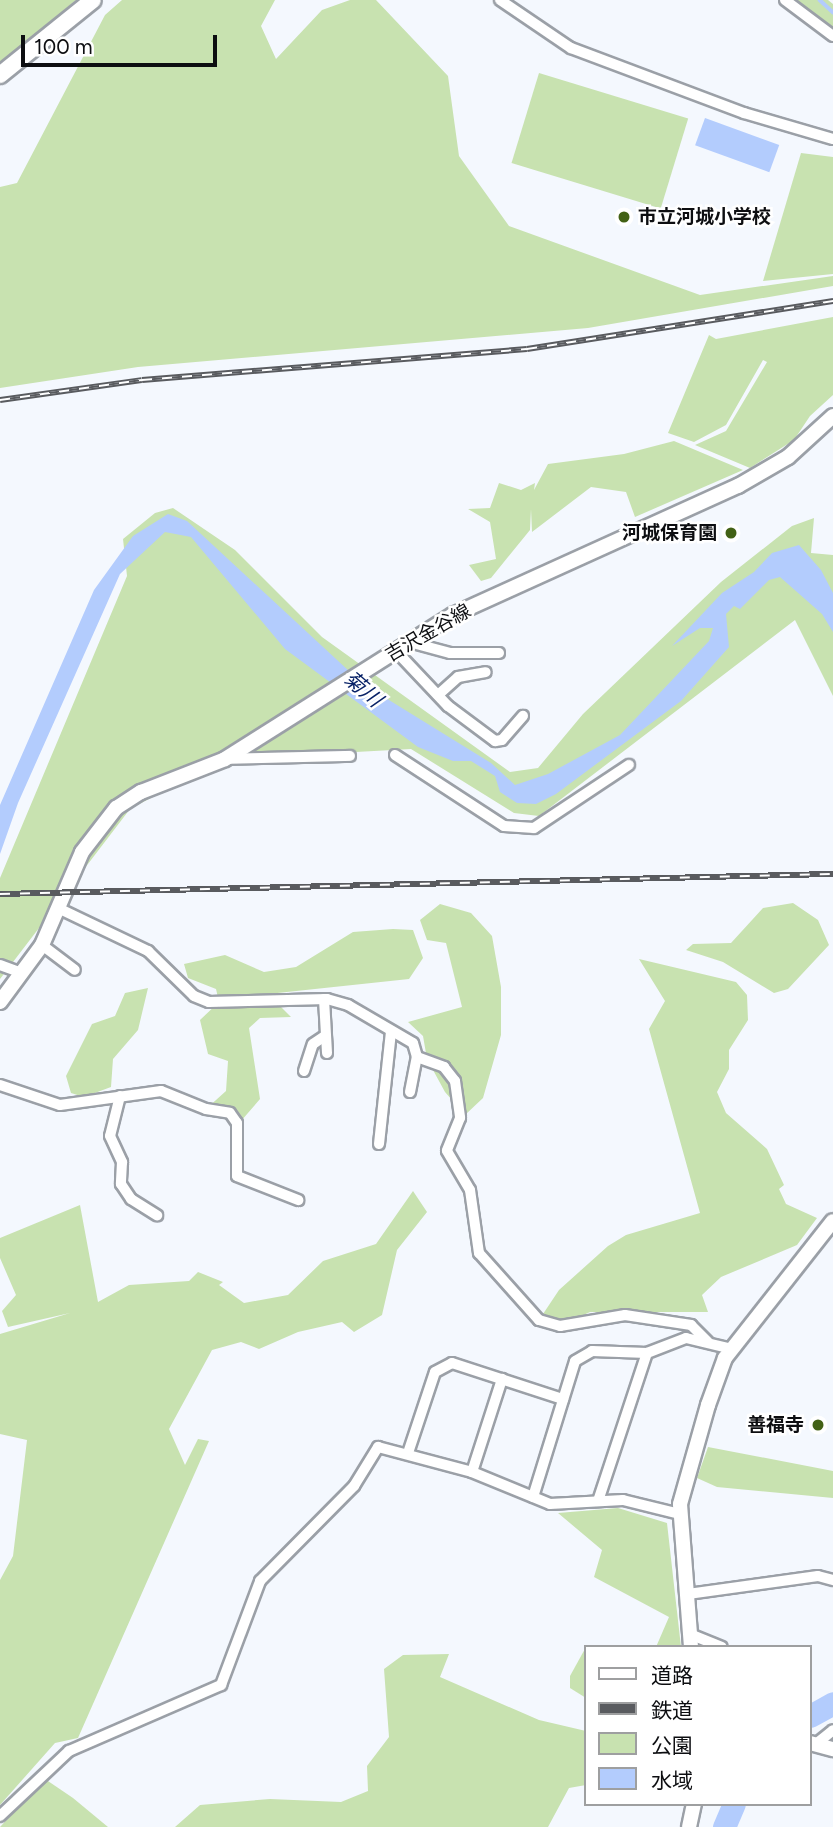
<!DOCTYPE html>
<meta charset="utf-8">
<style>
body{margin:0}
#map{position:relative;width:833px;height:1827px;overflow:hidden;background:#f4f8fe;font-family:Figtree,"Noto Sans JP",sans-serif}
div>[style]{position:absolute}
.green>*{inset:0;background:#c8e2b0;transform-origin:0 0}
.water>*{inset:0;background:#b3ccfd;transform-origin:0 0}
.stream>*{height:3.5px;margin:-1.75px;padding:0 1.75px;transform-origin:1.75px;border-radius:1.75px;background:#b3ccfd}
.river>*{height:23px;margin:-11.5px;padding:0 11.5px;transform-origin:11.5px;border-radius:11.5px;background:#b3ccfd}
.roads{filter:drop-shadow(2px 0 #9ba0a7) drop-shadow(-2px 0 #9ba0a7) drop-shadow(0 2px #9ba0a7) drop-shadow(0 -2px #9ba0a7)}
.street>*{height:10px;margin:-5px;padding:0 5px;transform-origin:5px;border-radius:5px;background:#fff}
.secondary>*{height:14px;margin:-7px;padding:0 7px;transform-origin:7px;border-radius:7px;background:#fff}
.primary>*{height:16px;margin:-8px;padding:0 8px;transform-origin:8px;border-radius:8px;background:#fff}
.rail>*{height:6px;margin-top:-3px;transform-origin:0;background:repeating-linear-gradient(90deg,#fff 0 10px,#595b5f 0 20px);box-sizing:border-box;border-block:2px solid #595b5f}
.dots>*{width:19px;height:19px;translate:-50% -50%;box-sizing:border-box;border:4px solid #fff;border-radius:50%}
span{translate:-50% -50%;white-space:nowrap;text-align:center;line-height:1.15;-webkit-text-stroke:5px #fff;paint-order:stroke}
.poi-label{font-size:19px;color:#0d0e11;font-weight:700}
.left{translate:0 -50%;text-align:left}
.right{translate:-100% -50%;text-align:right}
.street-label{font-size:19px;color:#0d0e11}
.water-label{font-size:21px;color:#082267;font-style:italic}
.legend{position:absolute;left:584px;top:1645px;width:228px;height:161px;box-sizing:border-box;background:#fff;border:2px solid #9e9fa0;margin:0;padding:9px 12px;list-style:none;font-size:21px;color:#0d0e11}
.legend li{display:flex;align-items:center;gap:14px;height:35px}
.legend b{width:35px;border:2px solid #9e9fa0}
.scale{position:absolute;left:21px;top:35px;width:196px;height:32px;box-sizing:border-box;border:4px solid #0d0e11;border-top:0;padding-left:9px;font-size:21px;line-height:24px;white-space:nowrap;color:#0d0e11;-webkit-text-stroke:5px #fff;paint-order:stroke}
</style>
<div id="map">
<div class="green">
<div style="clip-path:polygon(0 0,76px 0,0 65px)"></div>
<div style="clip-path:polygon(122px 0,275px 0,261px 26px,276px 59px,322px 10px,350px 0,376px 0,448px 76px,459px 156px,509px 226px,700px 295px,833px 276px,833px 286px,588px 328px,138px 367px,0 388px,0 187px,17px 183px,105px 15px)"></div>
<div style="clip-path:polygon(779px 0,828px 0,833px 4px,833px 34px)"></div>
<div style="left:539px;top:73px;width:156px;height:94px;rotate:17deg"></div>
<div style="clip-path:polygon(801px 153px,833px 157px,833px 274px,763px 281px)"></div>
<div style="clip-path:polygon(833px 317px,833px 395px,810px 416px,794px 440px,750px 468px,695px 445px,726px 431px,767px 362px,763px 360px,726px 425px,694px 442px,668px 433px,709px 335px,716px 339px)"></div>
<div style="clip-path:polygon(674px 441px,743px 470px,635px 517px,626px 492px,591px 487px,532px 532px,531px 509px,530px 530px,491px 578px,481px 581px,469px 565px,496px 559px,490px 522px,468px 509px,490px 508px,499px 483px,521px 490px,535px 483px,534px 490px,548px 464px,624px 454px)"></div>
<div style="clip-path:polygon(173px 508px,235px 550px,322px 637px,510px 772px,538px 768px,583px 714px,721px 582px,792px 526px,814px 518px,811px 553px,833px 555px,833px 696px,795px 620px,539px 816px,514px 813px,411px 749px,225px 759px,130px 809px,0 979px,0 878px,127px 576px,123px 539px,155px 513px)"></div>
<div style="clip-path:polygon(793px 903px,818px 920px,829px 945px,788px 989px,774px 993px,723px 962px,686px 950px,693px 944px,731px 943px,763px 908px)"></div>
<div style="clip-path:polygon(440px 904px,471px 913px,492px 936px,501px 987px,501px 1035px,483px 1098px,465px 1115px,445px 1092px,427px 1059px,423px 1036px,408px 1022px,462px 1007px,446px 943px,427px 940px,420px 920px)"></div>
<div style="clip-path:polygon(393px 929px,413px 930px,423px 958px,409px 979px,268px 994px,291px 1017px,260px 1018px,249px 1028px,260px 1099px,241px 1121px,206px 1109px,226px 1091px,228px 1061px,208px 1054px,200px 1020px,219px 1002px,216px 989px,188px 978px,184px 964px,225px 955px,264px 972px,296px 967px,353px 932px)"></div>
<div style="clip-path:polygon(639px 959px,736px 982px,747px 995px,748px 1020px,729px 1050px,729px 1069px,717px 1092px,726px 1113px,767px 1149px,784px 1185px,779px 1189px,786px 1204px,817px 1218px,797px 1245px,721px 1277px,702px 1295px,708px 1312px,590px 1312px,560px 1326px,539px 1320px,559px 1290px,608px 1246px,626px 1235px,700px 1213px,649px 1029px,665px 1001px)"></div>
<div style="clip-path:polygon(148px 988px,138px 1030px,113px 1059px,111px 1087px,84px 1097px,71px 1093px,66px 1076px,92px 1024px,115px 1016px,125px 993px)"></div>
<div style="clip-path:polygon(413px 1191px,427px 1212px,397px 1250px,382px 1315px,354px 1332px,342px 1322px,298px 1332px,259px 1349px,241px 1342px,212px 1350px,169px 1429px,185px 1465px,198px 1439px,209px 1441px,78px 1738px,55px 1743px,0 1805px,0 1580px,13px 1556px,27px 1440px,0 1434px,0 1334px,70px 1313px,8px 1327px,2px 1311px,16px 1295px,0 1258px,0 1238px,80px 1205px,98px 1302px,129px 1285px,189px 1281px,198px 1272px,223px 1282px,219px 1285px,244px 1303px,288px 1295px,323px 1261px,376px 1244px)"></div>
<div style="clip-path:polygon(708px 1447px,833px 1471px,833px 1498px,717px 1487px,697px 1478px)"></div>
<div style="clip-path:polygon(618px 1508px,667px 1523px,681px 1647px,656px 1647px,669px 1617px,594px 1577px,602px 1550px,558px 1513px)"></div>
<div style="clip-path:polygon(586px 1647px,586px 1698px,570px 1688px,570px 1676px)"></div>
<div style="clip-path:polygon(449px 1654px,440px 1677px,539px 1720px,586px 1731px,586px 1785px,569px 1788px,548px 1827px,175px 1827px,200px 1805px,270px 1799px,341px 1802px,368px 1791px,367px 1766px,389px 1737px,384px 1669px,403px 1655px)"></div>
<div style="clip-path:polygon(45px 1779px,73px 1798px,108px 1827px,0 1827px)"></div>
</div>
<div class="water">
<div style="left:705px;top:118px;width:79px;height:29px;rotate:20deg"></div>
<div style="clip-path:polygon(168px 514px,187px 521px,363px 684px,491px 763px,515px 785px,548px 774px,620px 735px,709px 641px,713px 628px,700px 628px,672px 646px,722px 593px,754px 572px,772px 553px,799px 545px,821px 570px,833px 593px,833px 632px,822px 614px,780px 577px,769px 580px,740px 609px,734px 606px,726px 614px,729px 647px,681px 701px,556px 794px,536px 804px,517px 803px,500px 792px,495px 776px,471px 761px,453px 761px,418px 747px,285px 649px,191px 537px,165px 532px,120px 574px,18px 803px,0 854px,0 805px,94px 590px,133px 536px)"></div>
</div>
<div class="stream">
<div style="left:820px;top:0;width:18px;rotate:43deg"></div>
</div>
<div class="river">
<div style="left:810px;top:1716px;width:26px;rotate:-29deg"></div>
<div style="left:724px;top:1827px;width:25px;rotate:-67deg"></div>
</div>
<div class="roads">
<div class="street">
<div style="left:500px;top:0;width:86px;rotate:34.1deg"></div>
<div style="left:571px;top:48px;width:185px;rotate:20.6deg"></div>
<div style="left:744px;top:113px;width:93px;rotate:16.3deg"></div>
<div style="left:785px;top:0;width:60px;rotate:36.9deg"></div>
<div style="left:409px;top:642px;width:42px;rotate:15deg"></div>
<div style="left:450px;top:653px;width:49px"></div>
<div style="left:395px;top:650px;width:77px;rotate:46.6deg"></div>
<div style="left:448px;top:706px;width:59px;rotate:36.7deg"></div>
<div style="left:495px;top:741px;width:7px;rotate:-8deg"></div>
<div style="left:502px;top:740px;width:32px;rotate:-49deg"></div>
<div style="left:438px;top:695px;width:27px;rotate:-42deg"></div>
<div style="left:458px;top:677px;width:28px;rotate:-10deg"></div>
<div style="left:395px;top:755px;width:130px;rotate:33.1deg"></div>
<div style="left:504px;top:826px;width:30px;rotate:4deg"></div>
<div style="left:534px;top:828px;width:114px;rotate:-33.6deg"></div>
<div style="left:225px;top:759px;width:125px;rotate:-1.4deg"></div>
<div style="left:60px;top:909px;width:98px;rotate:25.5deg"></div>
<div style="left:148px;top:951px;width:64px;rotate:44.4deg"></div>
<div style="left:194px;top:996px;width:16px;rotate:22deg"></div>
<div style="left:209px;top:1002px;width:118px;rotate:-1.5deg"></div>
<div style="left:327px;top:999px;width:22px;rotate:16deg"></div>
<div style="left:348px;top:1005px;width:75px;rotate:30.3deg"></div>
<div style="left:413px;top:1043px;width:15px;rotate:74deg"></div>
<div style="left:417px;top:1057px;width:29px;rotate:20deg"></div>
<div style="left:444px;top:1067px;width:18px;rotate:52deg"></div>
<div style="left:455px;top:1081px;width:37px;rotate:82deg"></div>
<div style="left:460px;top:1118px;width:35px;rotate:112deg"></div>
<div style="left:447px;top:1151px;width:45px;rotate:59.5deg"></div>
<div style="left:470px;top:1190px;width:64px;rotate:81.9deg"></div>
<div style="left:479px;top:1253px;width:90px;rotate:48.2deg"></div>
<div style="left:539px;top:1320px;width:22px;rotate:16deg"></div>
<div style="left:560px;top:1326px;width:66px;rotate:-9.6deg"></div>
<div style="left:625px;top:1315px;width:67px;rotate:8.6deg"></div>
<div style="left:691px;top:1325px;width:24px;rotate:45deg"></div>
<div style="left:42px;top:945px;width:41px;rotate:37.1deg"></div>
<div style="left:0;top:965px;width:23px;rotate:20deg"></div>
<div style="left:324px;top:999px;width:54px;rotate:86.8deg"></div>
<div style="left:304px;top:1071px;width:28px;rotate:-72deg"></div>
<div style="left:313px;top:1044px;width:14px;rotate:-34deg"></div>
<div style="left:0;top:1085px;width:63px;rotate:18.4deg"></div>
<div style="left:60px;top:1105px;width:102px;rotate:-7.9deg"></div>
<div style="left:161px;top:1091px;width:48px;rotate:21.8deg"></div>
<div style="left:206px;top:1109px;width:24px;rotate:9deg"></div>
<div style="left:230px;top:1113px;width:12px;rotate:55deg"></div>
<div style="left:237px;top:1123px;width:53px;rotate:90deg"></div>
<div style="left:237px;top:1176px;width:66px;rotate:21.5deg"></div>
<div style="left:410px;top:1092px;width:36px;rotate:-79deg"></div>
<div style="left:120px;top:1096px;width:41px;rotate:104deg"></div>
<div style="left:110px;top:1136px;width:29px;rotate:65deg"></div>
<div style="left:122px;top:1162px;width:22px;rotate:93deg"></div>
<div style="left:121px;top:1184px;width:18px;rotate:56deg"></div>
<div style="left:131px;top:1199px;width:31px;rotate:32deg"></div>
<div style="left:379px;top:1144px;width:114px;rotate:-83.9deg"></div>
<div style="left:408px;top:1453px;width:85px;rotate:-71.6deg"></div>
<div style="left:435px;top:1372px;width:19px;rotate:-28deg"></div>
<div style="left:452px;top:1363px;width:117px;rotate:18deg"></div>
<div style="left:472px;top:1472px;width:98px;rotate:-72.1deg"></div>
<div style="left:533px;top:1497px;width:142px;rotate:-72.8deg"></div>
<div style="left:575px;top:1361px;width:20px;rotate:-30deg"></div>
<div style="left:592px;top:1351px;width:55px;rotate:2.1deg"></div>
<div style="left:647px;top:1353px;width:42px;rotate:-21deg"></div>
<div style="left:686px;top:1338px;width:47px;rotate:13.4deg"></div>
<div style="left:598px;top:1501px;width:156px;rotate:-71.7deg"></div>
<div style="left:688px;top:1594px;width:131px;rotate:-7.9deg"></div>
<div style="left:818px;top:1576px;width:16px;rotate:15deg"></div>
<div style="left:692px;top:1635px;width:32px;rotate:22deg"></div>
<div style="left:816px;top:1744px;width:22px;rotate:-39deg"></div>
<div style="left:0;top:1816px;width:95px;rotate:-43.3deg"></div>
<div style="left:69px;top:1751px;width:166px;rotate:-23.5deg"></div>
<div style="left:221px;top:1685px;width:111px;rotate:-69.4deg"></div>
<div style="left:260px;top:1581px;width:134px;rotate:-45.3deg"></div>
<div style="left:354px;top:1486px;width:46px;rotate:-58.4deg"></div>
<div style="left:378px;top:1447px;width:97px;rotate:14.9deg"></div>
<div style="left:472px;top:1472px;width:84px;rotate:22.3deg"></div>
<div style="left:550px;top:1504px;width:73px;rotate:-3.1deg"></div>
<div style="left:623px;top:1500px;width:59px;rotate:13.8deg"></div>
</div>
<div class="secondary">
<div style="left:0;top:1002px;width:71px;rotate:-53.6deg"></div>
<div style="left:42px;top:945px;width:101px;rotate:-66.7deg"></div>
<div style="left:82px;top:852px;width:56px;rotate:-52.3deg"></div>
<div style="left:116px;top:808px;width:30px;rotate:-33deg"></div>
<div style="left:141px;top:792px;width:90px;rotate:-21.4deg"></div>
<div style="left:225px;top:759px;width:270px;rotate:-32.3deg"></div>
<div style="left:453px;top:615px;width:313px;rotate:-24.4deg"></div>
<div style="left:738px;top:486px;width:58px;rotate:-30.1deg"></div>
<div style="left:788px;top:457px;width:61px;rotate:-42.3deg"></div>
<div style="left:691px;top:1647px;width:143px;rotate:-94.4deg"></div>
<div style="left:680px;top:1504px;width:103px;rotate:-74.2deg"></div>
<div style="left:708px;top:1405px;width:50px;rotate:-70.1deg"></div>
<div style="left:725px;top:1358px;width:174px;rotate:-51.8deg"></div>
<div style="left:810px;top:1743px;width:24px;rotate:15deg"></div>
<div style="left:689px;top:1827px;width:24px;rotate:-78deg"></div>
</div>
<div class="primary">
<div style="left:0;top:75px;width:119px;rotate:-38.9deg"></div>
</div>
</div>
<div class="rail">
<div style="left:0;top:400px;width:143px;rotate:-8deg"></div>
<div style="left:142px;top:380px;width:386px;rotate:-4.6deg"></div>
<div style="left:527px;top:349px;width:310px;rotate:-8.9deg"></div>
<div style="left:0;top:894px;width:833px;rotate:-1.38deg"></div>
</div>
<div class="dots">
<div style="left:624px;top:217px;background:#426115"></div>
<div style="left:731px;top:533px;background:#426115"></div>
<div style="left:818px;top:1425px;background:#426115"></div>
</div>
<div class="poi-label">
<span class="left" style="left:638px;top:217px">市立河城小学校</span>
<span class="right" style="left:717px;top:533px">河城保育園</span>
<span class="right" style="left:804px;top:1425px">善福寺</span>
</div>
<div class="street-label">
<span style="left:428px;top:633px;rotate:-30deg">吉沢金谷線</span>
</div>
<div class="water-label">
<span style="left:363px;top:689px;rotate:41deg">菊川</span>
</div>
<ul class="legend">
<li><b style="height:9px;background:#fff"></b>道路</li>
<li><b style="height:9px;background:#595b5f"></b>鉄道</li>
<li><b style="height:19px;background:#c8e2b0"></b>公園</li>
<li><b style="height:19px;background:#b3ccfd"></b>水域</li>
</ul>
<div class="scale">100 m</div>
</div>
